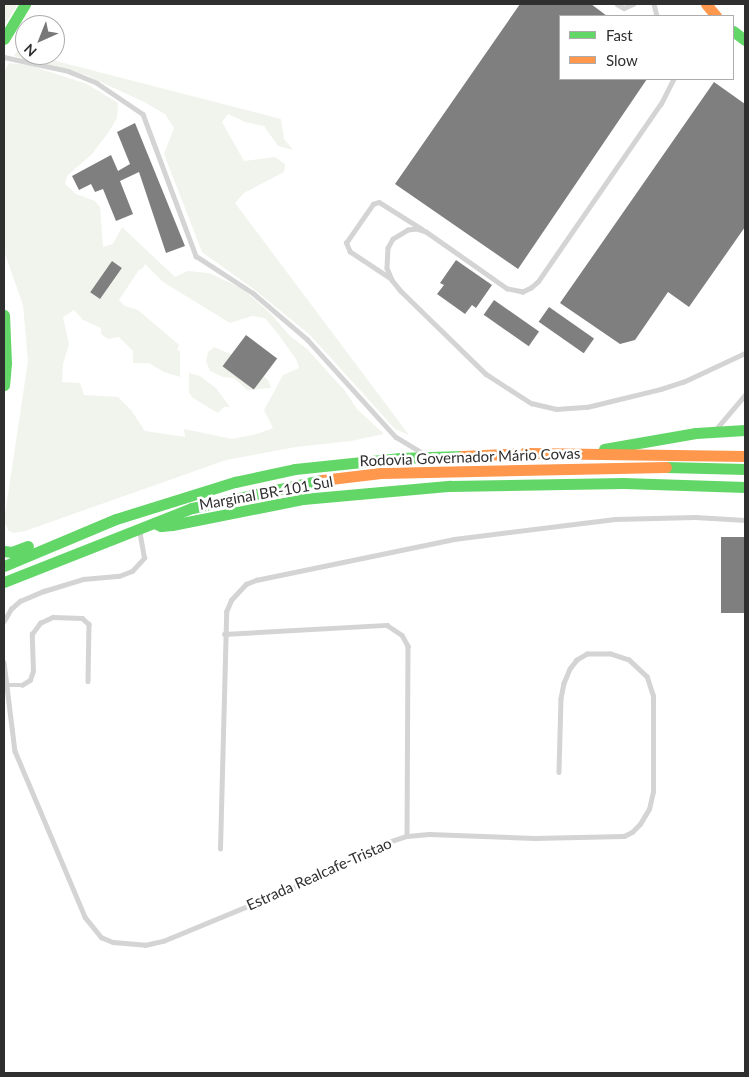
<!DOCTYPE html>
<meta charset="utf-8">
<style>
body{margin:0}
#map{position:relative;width:749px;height:1077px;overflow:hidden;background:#fff;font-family:Lato,sans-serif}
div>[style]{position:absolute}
.green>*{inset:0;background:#f1f4ec}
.building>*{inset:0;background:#7f7f7f;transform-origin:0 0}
.lane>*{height:4.5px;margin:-2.25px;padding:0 2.25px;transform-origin:2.25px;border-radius:2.25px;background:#d4d4d4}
.fast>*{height:11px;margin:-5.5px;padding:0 5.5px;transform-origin:5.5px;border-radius:5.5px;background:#63d668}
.slow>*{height:11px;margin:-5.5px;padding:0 5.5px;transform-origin:5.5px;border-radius:5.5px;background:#ff974d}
span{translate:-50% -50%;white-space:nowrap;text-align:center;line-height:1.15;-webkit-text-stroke:5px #fff;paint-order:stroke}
.street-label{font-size:15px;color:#2f2f2f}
.frame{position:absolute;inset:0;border:5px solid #2f2f2f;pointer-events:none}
.legend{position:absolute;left:559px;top:15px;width:175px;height:65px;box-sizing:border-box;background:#fff;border:1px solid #acacac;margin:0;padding:6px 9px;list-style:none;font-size:15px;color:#2f2f2f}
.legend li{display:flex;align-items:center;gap:10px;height:25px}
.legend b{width:25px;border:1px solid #acacac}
.north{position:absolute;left:15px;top:15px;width:50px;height:50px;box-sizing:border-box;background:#fff;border:1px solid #acacac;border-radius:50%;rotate:224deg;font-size:14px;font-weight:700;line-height:20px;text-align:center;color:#2f2f2f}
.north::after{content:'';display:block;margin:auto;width:18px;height:22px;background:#787878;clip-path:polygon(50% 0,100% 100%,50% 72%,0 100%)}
</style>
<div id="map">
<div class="green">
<div style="clip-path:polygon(4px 4px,18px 4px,4px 26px)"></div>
<div style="clip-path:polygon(17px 51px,281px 119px,284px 139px,293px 150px,278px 146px,264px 126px,245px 122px,228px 114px,222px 122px,244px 161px,275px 157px,285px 164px,284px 172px,244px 193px,235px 203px,409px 435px,395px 429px,310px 335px,255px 290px,202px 252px,164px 154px,174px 128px,165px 114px,144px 102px,86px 75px,14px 56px)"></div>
<div style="clip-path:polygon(evenodd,9px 63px,29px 65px,87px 84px,118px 103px,117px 118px,108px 133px,92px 154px,67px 176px,65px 184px,76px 194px,95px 201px,100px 207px,103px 247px,113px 244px,122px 227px,175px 277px,188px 271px,209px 273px,243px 289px,272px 315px,289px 335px,308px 350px,345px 391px,357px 409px,384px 434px,351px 441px,296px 447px,226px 460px,25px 531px,13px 533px,8px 530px,4px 521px,28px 361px,23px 305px,4px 251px,4px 72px,9px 63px,145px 264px,163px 282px,230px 323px,252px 316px,265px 318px,278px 334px,296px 359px,299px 368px,283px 375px,264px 410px,273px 428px,257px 434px,232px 439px,184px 429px,185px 437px,145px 431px,131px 410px,118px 397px,84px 395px,80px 383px,62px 382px,63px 364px,69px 344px,63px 317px,74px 310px,83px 320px,101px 328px,101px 334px,108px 339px,119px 337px,133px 351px,133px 363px,149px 363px,164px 372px,180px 377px,180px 351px,177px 350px,179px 345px,138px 310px,125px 306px,119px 300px,139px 270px,142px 269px,145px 264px)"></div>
<div style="clip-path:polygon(214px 347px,245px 360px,268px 380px,271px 388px,247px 390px,234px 378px,223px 377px,210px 371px,206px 361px,208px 352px)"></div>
<div style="clip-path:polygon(189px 373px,200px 376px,216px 388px,230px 407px,224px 407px,218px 413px,193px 398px,189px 393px)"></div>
</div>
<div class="building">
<div style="clip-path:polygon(520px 4px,591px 4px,607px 16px,560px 16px,560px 79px,647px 79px,518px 269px,395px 184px)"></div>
<div style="clip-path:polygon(714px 82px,745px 104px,745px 227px,689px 307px,668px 292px,635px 340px,620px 344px,560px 303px)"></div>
<div style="clip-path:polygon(135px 123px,185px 246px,166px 253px,139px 172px,120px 181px,133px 214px,116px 221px,103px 189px,95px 192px,91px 184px,79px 190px,72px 176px,111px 155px,118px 171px,130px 164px,117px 132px)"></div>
<div style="clip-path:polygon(456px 260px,492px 285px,476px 308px,472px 305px,465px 314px,437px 294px,444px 285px,440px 283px)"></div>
<div style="left:112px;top:261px;width:12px;height:38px;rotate:35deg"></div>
<div style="left:494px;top:300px;width:55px;height:18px;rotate:35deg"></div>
<div style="left:549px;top:307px;width:55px;height:18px;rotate:35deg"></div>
<div style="left:246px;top:335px;width:39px;height:39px;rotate:37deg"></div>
<div style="left:745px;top:537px;width:76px;height:24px;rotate:90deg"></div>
</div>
<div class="lane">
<div style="left:617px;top:4px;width:8px;rotate:30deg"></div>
<div style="left:624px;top:8px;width:10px;rotate:-24deg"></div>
<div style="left:654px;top:4px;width:12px;rotate:76deg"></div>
<div style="left:4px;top:57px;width:66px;rotate:12.3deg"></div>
<div style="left:68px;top:71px;width:31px;rotate:22deg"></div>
<div style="left:97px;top:83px;width:55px;rotate:34deg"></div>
<div style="left:143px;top:114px;width:152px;rotate:69.5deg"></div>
<div style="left:196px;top:256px;width:68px;rotate:33deg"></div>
<div style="left:253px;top:293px;width:71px;rotate:40.4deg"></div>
<div style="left:307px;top:339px;width:132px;rotate:47.8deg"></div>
<div style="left:396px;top:437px;width:29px;rotate:31deg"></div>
<div style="left:674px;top:79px;width:28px;rotate:117deg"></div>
<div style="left:661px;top:104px;width:216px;rotate:124.6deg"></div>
<div style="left:538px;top:282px;width:9px;rotate:139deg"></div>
<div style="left:531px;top:288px;width:9px;rotate:153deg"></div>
<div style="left:523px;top:292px;width:16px;rotate:-169deg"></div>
<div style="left:507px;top:289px;width:99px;rotate:-144.9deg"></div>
<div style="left:426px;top:232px;width:9px;rotate:-162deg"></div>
<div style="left:417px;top:229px;width:9px;rotate:174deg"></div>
<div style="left:408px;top:230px;width:17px;rotate:149deg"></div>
<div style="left:393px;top:239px;width:10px;rotate:119deg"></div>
<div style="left:388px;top:248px;width:20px;rotate:93deg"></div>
<div style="left:387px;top:268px;width:13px;rotate:67deg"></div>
<div style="left:392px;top:280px;width:13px;rotate:51deg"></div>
<div style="left:400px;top:290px;width:120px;rotate:44.3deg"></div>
<div style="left:486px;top:374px;width:54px;rotate:32.8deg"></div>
<div style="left:531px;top:403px;width:26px;rotate:13deg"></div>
<div style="left:556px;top:409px;width:31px;rotate:-4deg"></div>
<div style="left:587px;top:407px;width:76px;rotate:-13.7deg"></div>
<div style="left:661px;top:389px;width:23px;rotate:-18deg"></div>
<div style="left:683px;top:382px;width:68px;rotate:-25.1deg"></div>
<div style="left:391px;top:279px;width:49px;rotate:-146.6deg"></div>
<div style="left:350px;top:252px;width:10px;rotate:-114deg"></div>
<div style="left:346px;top:243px;width:47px;rotate:-55.3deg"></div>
<div style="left:373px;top:204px;width:6px;rotate:-18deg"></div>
<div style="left:379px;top:202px;width:51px;rotate:32.1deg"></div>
<div style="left:717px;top:428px;width:43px;rotate:-49.7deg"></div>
<div style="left:4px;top:621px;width:14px;rotate:-60deg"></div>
<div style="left:11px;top:609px;width:12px;rotate:-42deg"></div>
<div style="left:20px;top:601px;width:26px;rotate:-23deg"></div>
<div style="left:44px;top:591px;width:41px;rotate:-17.1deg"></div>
<div style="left:83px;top:579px;width:36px;rotate:-5deg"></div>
<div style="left:119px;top:576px;width:14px;rotate:-21deg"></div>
<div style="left:132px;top:571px;width:18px;rotate:-47deg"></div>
<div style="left:144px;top:558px;width:27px;rotate:-100deg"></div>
<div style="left:224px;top:634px;width:163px;rotate:-3.2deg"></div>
<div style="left:387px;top:625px;width:18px;rotate:34deg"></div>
<div style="left:402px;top:635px;width:13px;rotate:61deg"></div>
<div style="left:408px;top:646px;width:190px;rotate:90.3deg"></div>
<div style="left:4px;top:662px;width:90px;rotate:83deg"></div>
<div style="left:15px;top:751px;width:180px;rotate:67.1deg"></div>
<div style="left:85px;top:917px;width:26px;rotate:51deg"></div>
<div style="left:101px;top:937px;width:13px;rotate:23deg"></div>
<div style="left:113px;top:942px;width:32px;rotate:5deg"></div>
<div style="left:145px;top:945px;width:18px;rotate:-13deg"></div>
<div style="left:163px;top:941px;width:152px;rotate:-22.4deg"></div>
<div style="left:304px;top:883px;width:78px;rotate:-27.6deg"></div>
<div style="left:373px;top:847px;width:36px;rotate:-18deg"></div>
<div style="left:407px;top:836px;width:22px;rotate:-5deg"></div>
<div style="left:429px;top:834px;width:105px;rotate:2.2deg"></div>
<div style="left:534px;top:838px;width:90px;rotate:-1.3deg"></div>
<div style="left:624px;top:836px;width:9px;rotate:-27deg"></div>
<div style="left:632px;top:832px;width:11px;rotate:-45deg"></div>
<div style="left:640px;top:824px;width:17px;rotate:-59deg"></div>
<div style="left:649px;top:809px;width:17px;rotate:-77deg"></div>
<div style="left:653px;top:792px;width:96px;rotate:-90deg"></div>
<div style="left:653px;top:696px;width:20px;rotate:-108deg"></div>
<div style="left:647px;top:677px;width:25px;rotate:-137deg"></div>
<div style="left:629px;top:660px;width:20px;rotate:-162deg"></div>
<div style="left:610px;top:654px;width:23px;rotate:180deg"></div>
<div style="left:587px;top:654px;width:12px;rotate:149deg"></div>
<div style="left:577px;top:660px;width:11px;rotate:128deg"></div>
<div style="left:570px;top:669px;width:15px;rotate:113deg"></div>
<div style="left:564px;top:683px;width:16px;rotate:101deg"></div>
<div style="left:561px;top:699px;width:73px;rotate:91.6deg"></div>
<div style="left:8px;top:685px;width:14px"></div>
<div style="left:22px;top:685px;width:9px;rotate:-32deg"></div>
<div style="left:30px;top:680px;width:9px;rotate:-72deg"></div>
<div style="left:33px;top:671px;width:37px;rotate:-92deg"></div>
<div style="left:32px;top:634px;width:14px;rotate:-54deg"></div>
<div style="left:40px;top:623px;width:14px;rotate:-25deg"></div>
<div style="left:53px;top:617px;width:29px;rotate:2deg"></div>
<div style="left:82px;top:618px;width:9px;rotate:41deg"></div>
<div style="left:89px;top:624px;width:57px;rotate:91deg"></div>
<div style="left:220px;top:849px;width:237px;rotate:-88.5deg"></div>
<div style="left:226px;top:612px;width:13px;rotate:-67deg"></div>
<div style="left:231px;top:600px;width:22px;rotate:-47deg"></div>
<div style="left:246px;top:584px;width:11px;rotate:-22deg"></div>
<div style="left:256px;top:580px;width:202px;rotate:-11.7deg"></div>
<div style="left:454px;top:539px;width:162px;rotate:-7.1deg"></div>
<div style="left:615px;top:519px;width:80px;rotate:-1.4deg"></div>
<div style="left:695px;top:517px;width:50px;rotate:3.4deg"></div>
</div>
<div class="fast">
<div style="left:733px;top:31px;width:15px;rotate:37deg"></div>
<div style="left:4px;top:39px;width:41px;rotate:-59deg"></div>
<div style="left:4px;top:315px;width:48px;rotate:87.6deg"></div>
<div style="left:6px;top:363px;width:22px;rotate:95deg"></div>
<div style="left:604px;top:449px;width:93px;rotate:-9.9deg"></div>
<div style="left:696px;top:433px;width:49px;rotate:-3.5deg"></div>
<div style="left:666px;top:467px;width:79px;rotate:1.5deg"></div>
<div style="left:154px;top:523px;width:8px;rotate:23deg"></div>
<div style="left:161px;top:526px;width:11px;rotate:-5deg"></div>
<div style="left:172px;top:525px;width:134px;rotate:-11.2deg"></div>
<div style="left:303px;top:499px;width:148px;rotate:-5.1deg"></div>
<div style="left:450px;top:486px;width:173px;rotate:-1deg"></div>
<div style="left:623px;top:483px;width:122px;rotate:1.9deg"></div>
<div style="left:4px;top:551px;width:8px;rotate:7deg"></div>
<div style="left:12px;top:552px;width:17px;rotate:-21deg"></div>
<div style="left:4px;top:566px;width:121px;rotate:-22.8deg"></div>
<div style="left:116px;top:519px;width:125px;rotate:-17.3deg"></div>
<div style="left:235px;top:482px;width:61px;rotate:-12.2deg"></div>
<div style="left:295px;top:469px;width:106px;rotate:-6deg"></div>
<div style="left:400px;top:458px;width:62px;rotate:-1.8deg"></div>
<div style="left:4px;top:582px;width:202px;rotate:-21.5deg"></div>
<div style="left:192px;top:508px;width:133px;rotate:-12.2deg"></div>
</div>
<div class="slow">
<div style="left:706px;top:4px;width:16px;rotate:50deg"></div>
<div style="left:462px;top:456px;width:67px;rotate:-2.6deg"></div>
<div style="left:529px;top:453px;width:216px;rotate:0.8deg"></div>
<div style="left:322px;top:480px;width:59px;rotate:-6.8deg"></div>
<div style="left:381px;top:473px;width:285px;rotate:-1.2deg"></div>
</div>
<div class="street-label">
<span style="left:470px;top:457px;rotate:-2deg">Rodovia Governador Mário Covas</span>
<span style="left:266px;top:493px;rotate:-10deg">Marginal BR-101 Sul</span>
<span style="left:319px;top:874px;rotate:-24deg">Estrada Realcafe-Tristao</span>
</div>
<div class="frame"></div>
<ul class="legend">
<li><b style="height:6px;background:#63d668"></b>Fast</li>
<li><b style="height:6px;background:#ff974d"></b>Slow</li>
</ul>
<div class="north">N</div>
</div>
